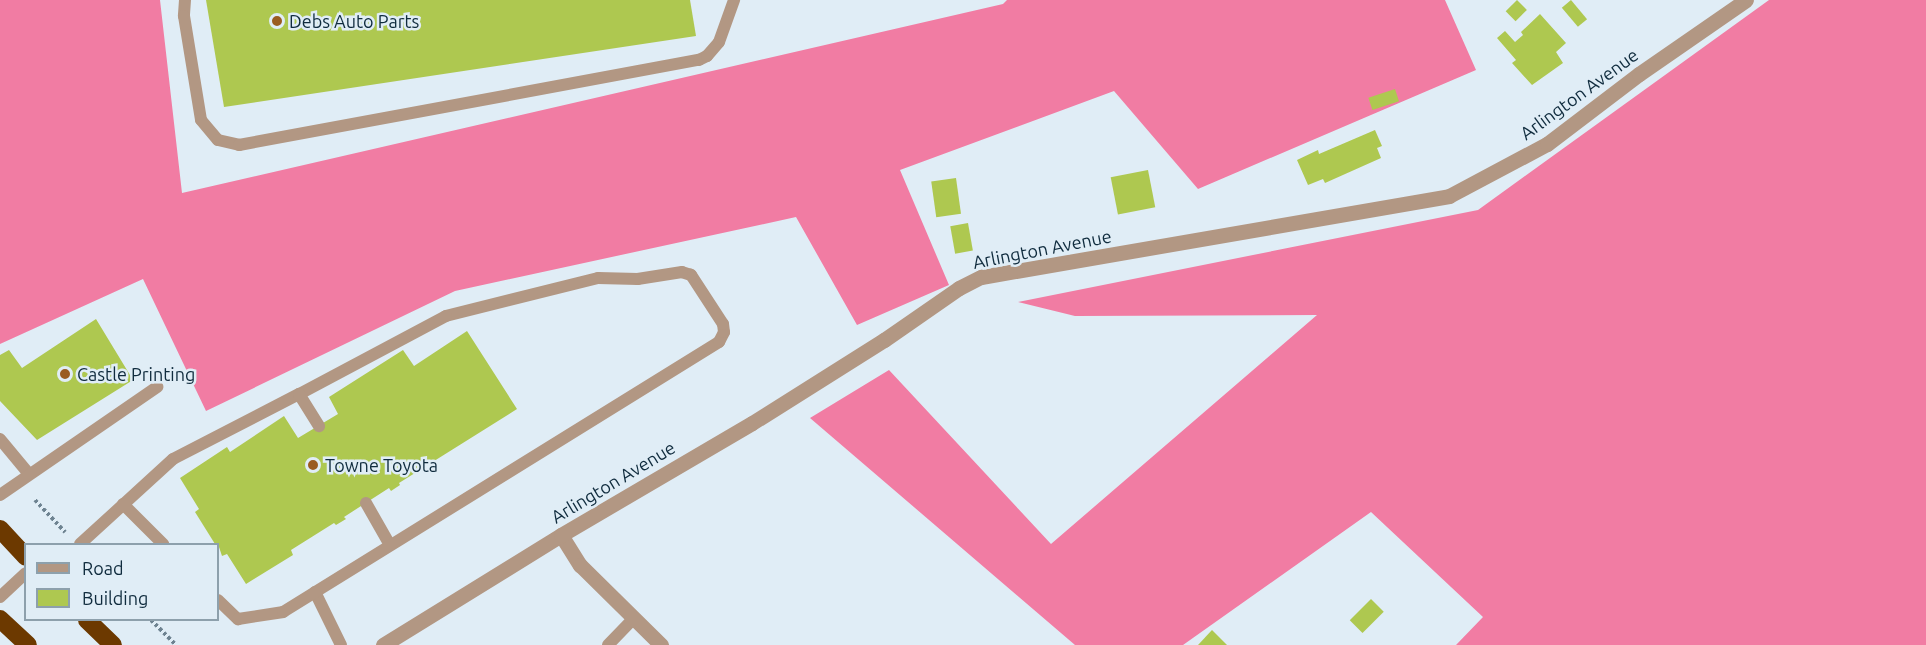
<!DOCTYPE html>
<style>
body{margin:0}
#map{position:relative;width:1926px;height:645px;overflow:hidden;background:#e0edf6;font-family:Ubuntu,sans-serif}
div>[style]{position:absolute}
.forest>*{inset:0;background:#f17ca3}
.building>*{inset:0;background:#aec850;transform-origin:0 0}
.path>*{height:4px;margin-top:-2px;transform-origin:0;background:repeating-linear-gradient(90deg,#6e8391 0 3px,transparent 0 6px)}
.lane>*{height:12px;margin:-6px;padding:0 6px;transform-origin:6px;border-radius:6px;background:#b29783}
.street>*{height:15px;margin:-7.5px;padding:0 7.5px;transform-origin:7.5px;border-radius:7.5px;background:#b29783}
.highway>*{height:18px;margin:-9px;padding:0 9px;transform-origin:9px;border-radius:9px;background:#6c3900}
.dots>*{width:16px;height:16px;translate:-50% -50%;box-sizing:border-box;border:3px solid #e0edf6;border-radius:50%}
span{translate:-50% -50%;white-space:nowrap;text-align:center;line-height:1.15;-webkit-text-stroke:5px #e0edf6;paint-order:stroke}
.poi-label{font-size:18px;color:#102c3e}
.left{translate:0 -50%;text-align:left}
.street-label{font-size:18px;color:#102c3e}
.legend{position:absolute;left:24px;top:543px;width:195px;height:78px;box-sizing:border-box;background:#e0edf6;border:2px solid #8da0ac;margin:0;padding:8px 10px;list-style:none;font-size:18px;color:#102c3e}
.legend li{display:flex;align-items:center;gap:12px;height:30px}
.legend b{width:30px;border:2px solid #8da0ac}
</style>
<div id="map">
<div class="forest">
<div style="clip-path:polygon(0 0,160px 0,182px 193px,1003px 4px,1007px 0,1445px 0,1476px 70px,1198px 189px,1114px 91px,900px 170px,949px 285px,857px 325px,796px 217px,455px 291px,206px 411px,143px 279px,0 344px)"></div>
<div style="clip-path:polygon(1769px 0,1926px 0,1926px 645px,1456px 645px,1483px 617px,1371px 512px,1183px 645px,1075px 645px,810px 418px,889px 370px,1051px 544px,1317px 315px,1075px 316px,1018px 302px,1478px 210px)"></div>
</div>
<div class="building">
<div style="clip-path:polygon(206px 0,690px 0,696px 36px,224px 107px)"></div>
<div style="left:1517px;top:0;width:14px;height:16px;rotate:45deg"></div>
<div style="left:1571px;top:0;width:25px;height:12px;rotate:50deg"></div>
<div style="clip-path:polygon(1540px 14px,1566px 43px,1556px 52px,1563px 63px,1532px 85px,1512px 63px,1516px 60px,1497px 38px,1505px 31px,1515px 42px,1523px 35px,1521px 32px)"></div>
<div style="left:1395px;top:89px;width:13px;height:28px;rotate:72deg"></div>
<div style="clip-path:polygon(1375px 130px,1382px 146px,1377px 148px,1381px 158px,1325px 183px,1323px 179px,1308px 185px,1297px 160px,1318px 150px,1319px 154px)"></div>
<div style="left:1148px;top:170px;width:38px;height:38px;rotate:79deg"></div>
<div style="left:956px;top:178px;width:36px;height:25px;rotate:82deg"></div>
<div style="left:968px;top:223px;width:28px;height:18px;rotate:80deg"></div>
<div style="clip-path:polygon(96px 319px,133px 380px,37px 440px,0 401px,0 355px,9px 350px,22px 368px)"></div>
<div style="clip-path:polygon(467px 331px,517px 409px,399px 483px,400px 485px,391px 491px,389px 488px,344px 517px,346px 519px,336px 525px,334px 523px,291px 550px,293px 555px,246px 584px,227px 554px,222px 556px,218px 544px,215px 544px,195px 512px,199px 509px,180px 478px,227px 447px,230px 452px,284px 416px,298px 438px,338px 414px,329px 397px,403px 350px,414px 366px)"></div>
<div style="left:1371px;top:599px;width:18px;height:30px;rotate:45deg"></div>
<div style="clip-path:polygon(1212px 630px,1227px 645px,1198px 645px)"></div>
</div>
<div class="path">
<div style="left:35px;top:500px;width:44px;rotate:46.8deg"></div>
<div style="left:151px;top:620px;width:35px;rotate:45deg"></div>
</div>
<div class="lane">
<div style="left:185px;top:0;width:16px;rotate:94deg"></div>
<div style="left:184px;top:16px;width:105px;rotate:80.7deg"></div>
<div style="left:201px;top:120px;width:26px;rotate:50deg"></div>
<div style="left:218px;top:140px;width:22px;rotate:13deg"></div>
<div style="left:239px;top:145px;width:468px;rotate:-10.5deg"></div>
<div style="left:699px;top:60px;width:9px;rotate:-27deg"></div>
<div style="left:707px;top:56px;width:18px;rotate:-49deg"></div>
<div style="left:719px;top:42px;width:45px;rotate:-70.3deg"></div>
<div style="left:0;top:439px;width:45px;rotate:50.4deg"></div>
<div style="left:0;top:495px;width:191px;rotate:-34.5deg"></div>
<div style="left:366px;top:503px;width:48px;rotate:60.3deg"></div>
<div style="left:123px;top:504px;width:57px;rotate:45deg"></div>
<div style="left:80px;top:544px;width:126px;rotate:-42.4deg"></div>
<div style="left:173px;top:459px;width:142px;rotate:-27.3deg"></div>
<div style="left:315px;top:592px;width:59px;rotate:63.9deg"></div>
<div style="left:0;top:597px;width:35px;rotate:-43deg"></div>
<div style="left:218px;top:600px;width:28px;rotate:44deg"></div>
<div style="left:238px;top:619px;width:46px;rotate:-8.8deg"></div>
<div style="left:283px;top:612px;width:513px;rotate:-31.77deg"></div>
<div style="left:719px;top:342px;width:11px;rotate:-63deg"></div>
<div style="left:724px;top:332px;width:8px;rotate:-97deg"></div>
<div style="left:723px;top:324px;width:59px;rotate:-123.1deg"></div>
<div style="left:691px;top:275px;width:9px;rotate:-162deg"></div>
<div style="left:682px;top:272px;width:45px;rotate:171deg"></div>
<div style="left:638px;top:279px;width:40px;rotate:-178.6deg"></div>
<div style="left:598px;top:278px;width:157px;rotate:166deg"></div>
<div style="left:446px;top:316px;width:166px;rotate:152deg"></div>
<div style="left:299px;top:394px;width:38px;rotate:58deg"></div>
<div style="left:608px;top:645px;width:37px;rotate:-46deg"></div>
</div>
<div class="street">
<div style="left:561px;top:535px;width:36px;rotate:58deg"></div>
<div style="left:580px;top:565px;width:114px;rotate:44.6deg"></div>
<div style="left:383px;top:645px;width:209px;rotate:-31.7deg"></div>
<div style="left:561px;top:535px;width:221px;rotate:-30.4deg"></div>
<div style="left:752px;top:423px;width:156px;rotate:-32.2deg"></div>
<div style="left:884px;top:340px;width:91px;rotate:-34.7deg"></div>
<div style="left:959px;top:288px;width:25px;rotate:-27deg"></div>
<div style="left:981px;top:277px;width:475px;rotate:-9.8deg"></div>
<div style="left:1449px;top:196px;width:111px;rotate:-28deg"></div>
<div style="left:1547px;top:144px;width:116px;rotate:-37.3deg"></div>
<div style="left:1639px;top:74px;width:130px;rotate:-34.7deg"></div>
</div>
<div class="highway">
<div style="left:0;top:529px;width:38px;rotate:47deg"></div>
<div style="left:0;top:619px;width:38px;rotate:43deg"></div>
<div style="left:87px;top:620px;width:36px;rotate:44deg"></div>
</div>
<div class="dots">
<div style="left:277px;top:21px;background:#9a5c21"></div>
<div style="left:65px;top:374px;background:#9a5c21"></div>
<div style="left:313px;top:465px;background:#9a5c21"></div>
</div>
<div class="poi-label">
<span class="left" style="left:289px;top:21px">Debs Auto Parts</span>
<span class="left" style="left:77px;top:374px">Castle Printing</span>
<span class="left" style="left:325px;top:465px">Towne Toyota</span>
</div>
<div class="street-label">
<span style="left:1579px;top:94px;rotate:-36deg">Arlington Avenue</span>
<span style="left:1042px;top:249px;rotate:-11deg">Arlington Avenue</span>
<span style="left:613px;top:482px;rotate:-31deg">Arlington Avenue</span>
</div>
<ul class="legend">
<li><b style="height:8px;background:#b29783"></b>Road</li>
<li><b style="height:16px;background:#aec850"></b>Building</li>
</ul>
</div>
